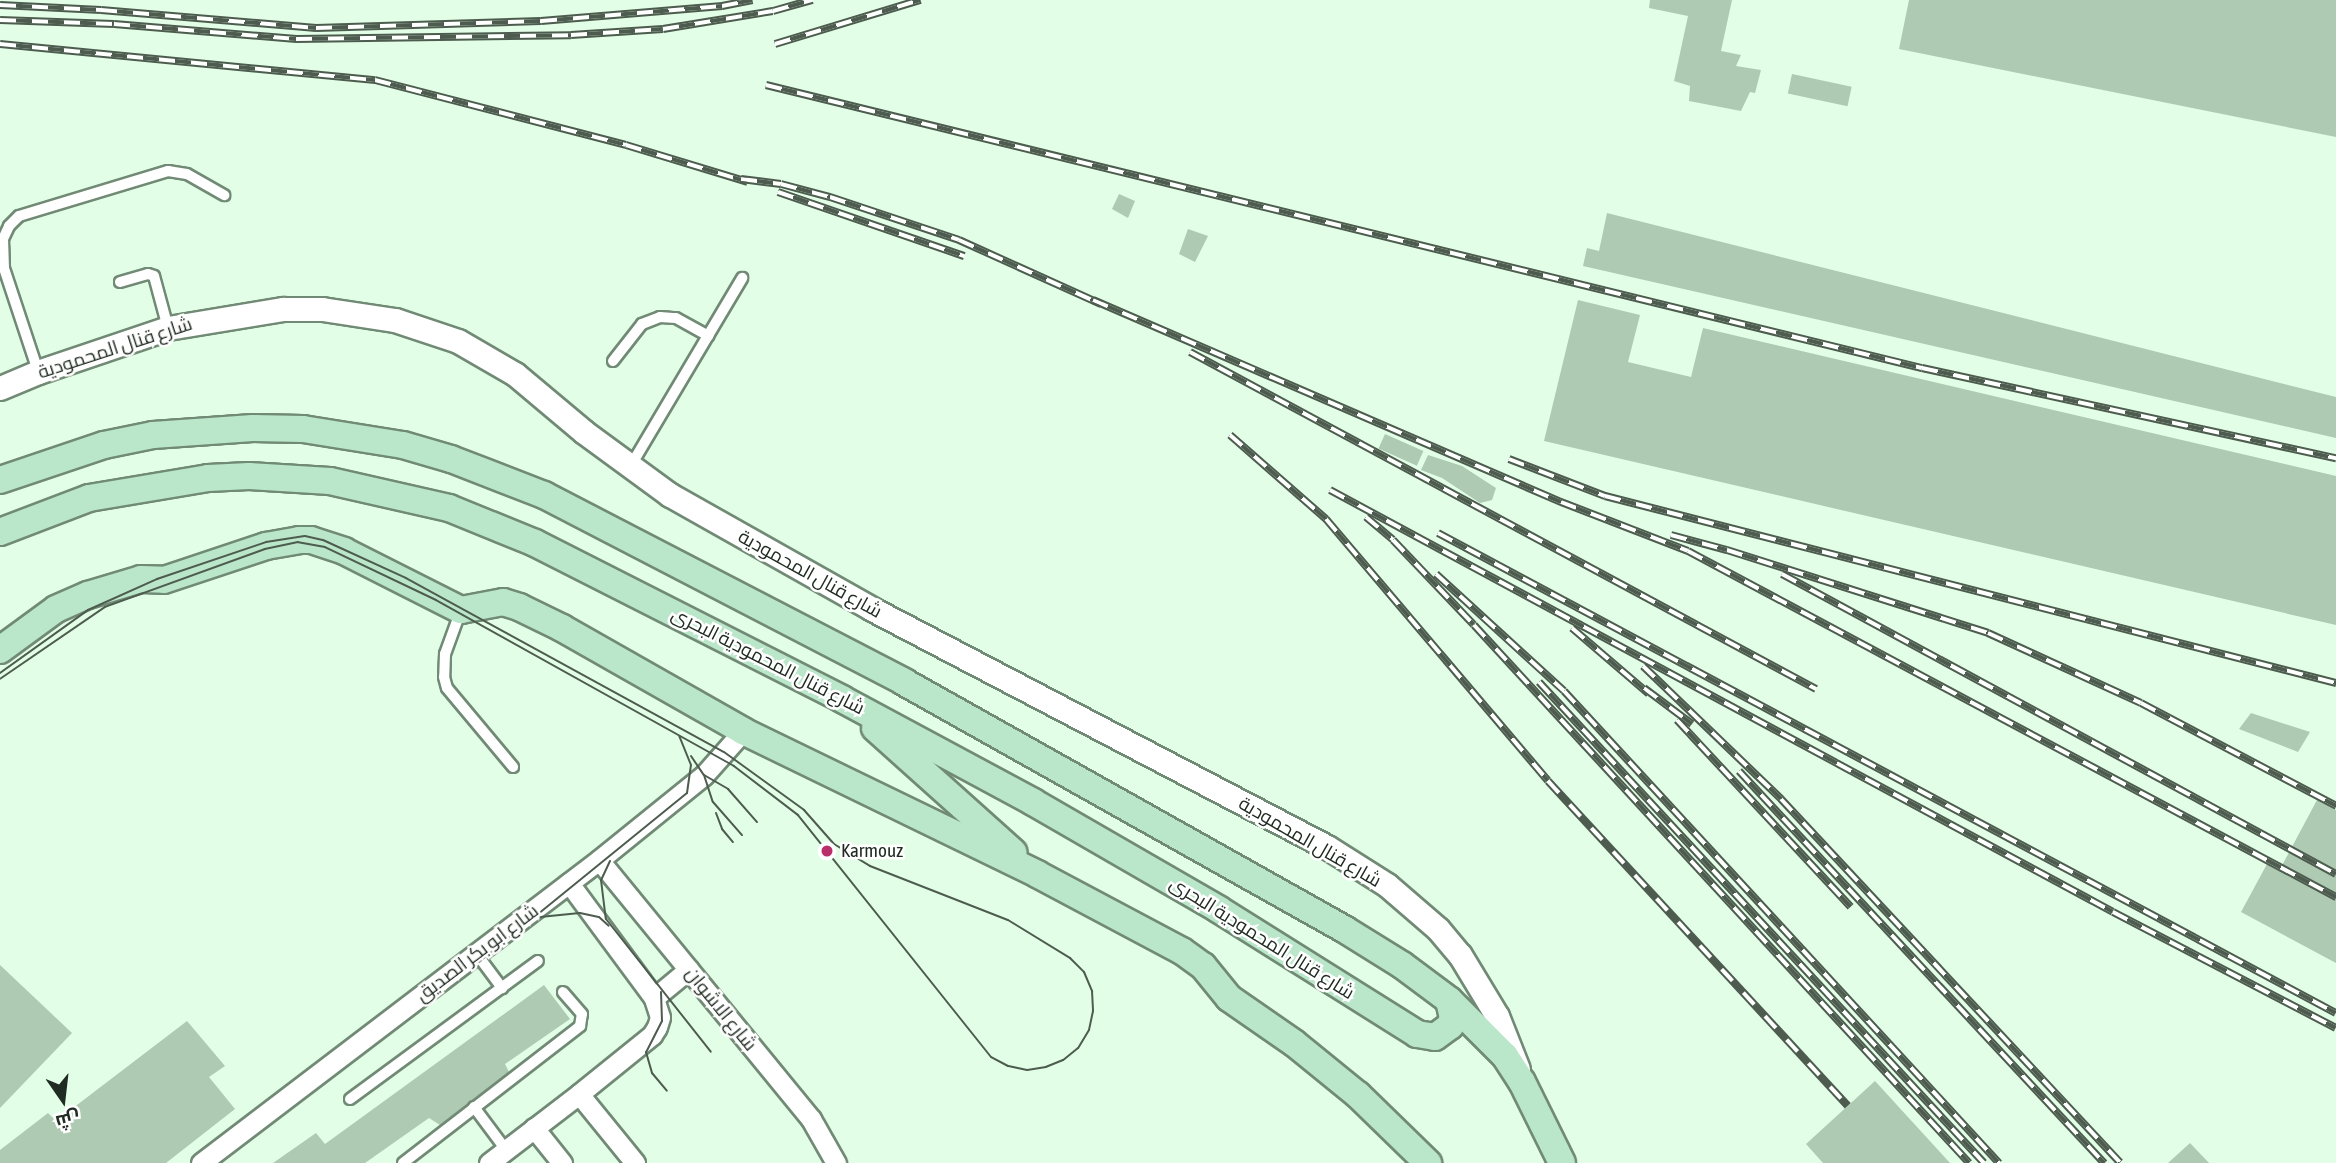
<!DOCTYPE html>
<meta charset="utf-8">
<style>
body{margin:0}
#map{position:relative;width:2336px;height:1163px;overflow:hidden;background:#e2fee6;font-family:"Asap Condensed",Cairo,sans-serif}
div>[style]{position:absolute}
.building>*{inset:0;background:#afcab3;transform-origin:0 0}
.roads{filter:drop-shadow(2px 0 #718a75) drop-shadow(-2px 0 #718a75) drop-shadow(0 2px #718a75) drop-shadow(0 -2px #718a75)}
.service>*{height:10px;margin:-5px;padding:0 5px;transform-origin:5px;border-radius:5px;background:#fff}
.minor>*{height:19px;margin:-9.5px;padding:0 9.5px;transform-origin:9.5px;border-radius:9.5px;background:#fff}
.tertiary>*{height:23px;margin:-11.5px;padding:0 11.5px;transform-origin:11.5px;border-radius:11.5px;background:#fff}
.secondary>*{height:26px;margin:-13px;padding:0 13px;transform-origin:13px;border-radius:13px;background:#bae7ca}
.tram>*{height:2px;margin:-1px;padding:0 1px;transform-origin:1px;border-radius:1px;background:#4d5c4f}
.rail>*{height:8px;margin-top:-4px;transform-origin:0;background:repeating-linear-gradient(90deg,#fff 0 16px,#4d5c4f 0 32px);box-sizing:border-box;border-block:2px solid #4d5c4f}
.dots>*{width:19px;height:19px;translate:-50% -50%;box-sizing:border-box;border:4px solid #fff;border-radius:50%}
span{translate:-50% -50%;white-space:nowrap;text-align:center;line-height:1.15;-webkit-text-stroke:5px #fff;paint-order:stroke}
.street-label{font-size:19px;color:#202b22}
.poi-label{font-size:19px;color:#202b22}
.left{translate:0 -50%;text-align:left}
.north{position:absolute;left:28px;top:1065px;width:70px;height:70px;-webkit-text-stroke:5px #fff;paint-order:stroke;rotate:166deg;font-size:19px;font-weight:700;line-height:28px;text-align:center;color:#202b22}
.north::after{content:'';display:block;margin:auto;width:24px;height:32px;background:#202b22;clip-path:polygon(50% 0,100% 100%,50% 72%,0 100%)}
</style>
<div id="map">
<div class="building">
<div style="clip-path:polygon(1650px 0,1732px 0,1721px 51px,1741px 55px,1736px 66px,1761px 70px,1755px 93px,1750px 92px,1741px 111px,1689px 101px,1690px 86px,1674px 81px,1688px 16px,1649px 8px)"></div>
<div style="clip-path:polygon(1909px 0,2336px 0,2336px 137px,1899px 49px)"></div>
<div style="left:1792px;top:74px;width:61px;height:20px;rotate:12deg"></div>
<div style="clip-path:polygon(1119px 194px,1135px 201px,1128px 218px,1112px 209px)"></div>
<div style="clip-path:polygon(1607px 213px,2336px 397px,2336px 438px,1583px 266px,1587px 248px,1599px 251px)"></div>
<div style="clip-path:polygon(1188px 229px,1208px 236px,1195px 262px,1179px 254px)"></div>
<div style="clip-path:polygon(1578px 300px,1640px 315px,1628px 362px,1691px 377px,1703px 328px,2336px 476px,2336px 625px,1544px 441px)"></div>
<div style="left:1385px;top:434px;width:42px;height:16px;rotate:24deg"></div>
<div style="clip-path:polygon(1428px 455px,1462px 466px,1496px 488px,1492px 500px,1480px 503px,1442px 478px,1421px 470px)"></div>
<div style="clip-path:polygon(2251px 713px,2310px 732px,2298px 752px,2239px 729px)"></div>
<div style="clip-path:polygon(2317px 800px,2336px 810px,2336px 963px,2241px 912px,2267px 864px,2279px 871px)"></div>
<div style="clip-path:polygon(0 965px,72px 1033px,0 1108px)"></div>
<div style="clip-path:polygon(544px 985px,570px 1019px,505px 1064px,509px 1072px,440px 1125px,429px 1118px,365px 1163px,273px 1163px,316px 1133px,325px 1144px)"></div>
<div style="clip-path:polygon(187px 1021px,225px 1066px,209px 1077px,235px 1109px,166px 1163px,0 1163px,0 1150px,48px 1113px,56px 1121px)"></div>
<div style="clip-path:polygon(1875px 1081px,1950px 1163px,1823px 1163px,1806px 1144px)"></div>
<div style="clip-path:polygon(2190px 1143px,2209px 1163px,2168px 1163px)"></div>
</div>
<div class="roads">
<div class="service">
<div style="left:120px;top:282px;width:29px;rotate:-16deg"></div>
<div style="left:148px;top:274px;width:6px;rotate:18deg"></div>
<div style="left:154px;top:276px;width:54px;rotate:74.9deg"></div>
<div style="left:613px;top:361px;width:47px;rotate:-51.9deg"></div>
<div style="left:642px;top:324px;width:19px;rotate:-21deg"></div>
<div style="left:660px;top:317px;width:16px;rotate:4deg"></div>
<div style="left:676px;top:318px;width:37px;rotate:29deg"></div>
<div style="left:38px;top:371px;width:108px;rotate:-108.3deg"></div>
<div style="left:4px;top:268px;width:29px;rotate:-92deg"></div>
<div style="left:3px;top:239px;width:14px;rotate:-65deg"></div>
<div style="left:9px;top:226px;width:14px;rotate:-45deg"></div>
<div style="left:19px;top:216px;width:156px;rotate:-16.8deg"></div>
<div style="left:168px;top:171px;width:19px;rotate:9deg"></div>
<div style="left:187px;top:174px;width:43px;rotate:29.6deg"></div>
<div style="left:630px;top:467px;width:220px;rotate:-59.3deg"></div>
<div style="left:461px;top:610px;width:47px;rotate:110deg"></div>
<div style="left:445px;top:654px;width:23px;rotate:92deg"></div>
<div style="left:444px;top:677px;width:11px;rotate:75deg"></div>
<div style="left:447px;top:688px;width:103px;rotate:50.1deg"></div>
<div style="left:476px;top:953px;width:44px;rotate:53.4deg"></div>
<div style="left:350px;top:1099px;width:233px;rotate:-36.3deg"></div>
<div style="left:474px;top:1107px;width:54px;rotate:53.3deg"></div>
<div style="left:403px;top:1163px;width:224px;rotate:-37.7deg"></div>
<div style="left:580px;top:1026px;width:12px;rotate:-81deg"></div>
<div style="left:582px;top:1014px;width:29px;rotate:-131deg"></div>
</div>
<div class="minor">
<div style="left:599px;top:860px;width:335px;rotate:50.7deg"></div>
<div style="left:811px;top:1119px;width:51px;rotate:60.4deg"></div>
<div style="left:654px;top:998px;width:45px;rotate:-39.6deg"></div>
<div style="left:579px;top:1094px;width:89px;rotate:50.9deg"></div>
<div style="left:534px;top:1128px;width:45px;rotate:51.3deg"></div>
<div style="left:201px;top:1163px;width:500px;rotate:-37.28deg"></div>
<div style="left:599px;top:860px;width:135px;rotate:-39deg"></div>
<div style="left:704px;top:775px;width:59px;rotate:-48.4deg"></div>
<div style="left:489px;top:1163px;width:113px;rotate:-37.5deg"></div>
<div style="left:579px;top:1094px;width:94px;rotate:-38.9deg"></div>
<div style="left:652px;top:1035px;width:9px;rotate:-58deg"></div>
<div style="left:657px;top:1027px;width:10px;rotate:-73deg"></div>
<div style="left:660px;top:1017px;width:20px;rotate:-108deg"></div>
<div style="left:654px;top:998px;width:143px;rotate:-126.5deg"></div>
</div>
<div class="tertiary">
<div style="left:0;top:388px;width:41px;rotate:-22.8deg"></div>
<div style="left:38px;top:372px;width:137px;rotate:-18.7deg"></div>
<div style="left:168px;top:328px;width:117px;rotate:-9.4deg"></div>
<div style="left:283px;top:309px;width:39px"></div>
<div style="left:322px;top:309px;width:74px;rotate:8.6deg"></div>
<div style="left:395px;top:320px;width:66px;rotate:18.4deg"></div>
<div style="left:458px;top:341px;width:66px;rotate:30.1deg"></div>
<div style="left:515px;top:374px;width:90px;rotate:40deg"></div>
<div style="left:584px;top:432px;width:107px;rotate:36.2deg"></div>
<div style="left:670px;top:495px;width:232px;rotate:29.4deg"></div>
<div style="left:872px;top:609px;width:513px;rotate:27.61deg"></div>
<div style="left:1327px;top:847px;width:71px;rotate:32.3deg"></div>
<div style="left:1387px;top:885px;width:67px;rotate:40.8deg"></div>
<div style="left:1438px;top:929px;width:34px;rotate:50deg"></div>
<div style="left:1460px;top:955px;width:71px;rotate:58.8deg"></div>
<div style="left:1497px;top:1016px;width:57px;rotate:68.4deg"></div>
</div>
<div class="secondary">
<div style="left:0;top:480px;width:110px;rotate:-18.6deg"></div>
<div style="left:104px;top:445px;width:50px;rotate:-11.5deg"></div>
<div style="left:153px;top:435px;width:100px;rotate:-4deg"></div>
<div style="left:253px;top:428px;width:50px;rotate:1.1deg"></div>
<div style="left:303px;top:429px;width:101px;rotate:9.1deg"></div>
<div style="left:403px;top:445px;width:50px;rotate:16.3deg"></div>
<div style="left:451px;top:459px;width:100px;rotate:21.2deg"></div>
<div style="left:544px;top:495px;width:406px;rotate:27.4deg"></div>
<div style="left:904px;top:682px;width:505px;rotate:29.31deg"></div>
<div style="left:1344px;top:929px;width:68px;rotate:31.8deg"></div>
<div style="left:1402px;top:965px;width:59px;rotate:36.7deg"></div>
<div style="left:1449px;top:1000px;width:79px;rotate:45deg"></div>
<div style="left:1505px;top:1056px;width:31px;rotate:57deg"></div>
<div style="left:1522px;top:1082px;width:90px;rotate:63.7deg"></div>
<div style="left:0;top:532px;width:95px;rotate:-20.9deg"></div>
<div style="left:89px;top:498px;width:121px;rotate:-9.5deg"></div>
<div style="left:208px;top:478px;width:41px;rotate:-2.8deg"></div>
<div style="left:249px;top:476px;width:81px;rotate:3.5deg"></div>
<div style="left:330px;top:481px;width:122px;rotate:12.8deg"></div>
<div style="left:449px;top:508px;width:93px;rotate:22.1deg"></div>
<div style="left:535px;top:543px;width:344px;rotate:26.9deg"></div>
<div style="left:842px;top:699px;width:217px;rotate:28.3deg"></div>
<div style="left:1033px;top:802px;width:214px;rotate:30deg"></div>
<div style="left:1218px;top:909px;width:235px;rotate:32.1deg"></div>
<div style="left:1417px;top:1034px;width:18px;rotate:9deg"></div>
<div style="left:1435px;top:1037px;width:19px;rotate:-36deg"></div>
<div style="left:1450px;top:1026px;width:9px;rotate:-69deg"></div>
<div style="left:1453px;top:1018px;width:18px;rotate:-103deg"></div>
<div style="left:0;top:650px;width:69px;rotate:-36.2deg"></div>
<div style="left:56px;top:609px;width:35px;rotate:-24deg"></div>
<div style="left:88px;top:595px;width:55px;rotate:-16.8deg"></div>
<div style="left:141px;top:579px;width:23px;rotate:2deg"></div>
<div style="left:164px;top:580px;width:108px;rotate:-18.4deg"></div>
<div style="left:266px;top:546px;width:34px;rotate:-10deg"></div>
<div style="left:299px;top:540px;width:12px"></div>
<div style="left:311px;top:540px;width:35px;rotate:18deg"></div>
<div style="left:344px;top:551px;width:131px;rotate:26.8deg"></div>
<div style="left:461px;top:610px;width:43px;rotate:-10.8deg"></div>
<div style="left:503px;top:602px;width:17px;rotate:17deg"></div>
<div style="left:519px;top:607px;width:48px;rotate:26deg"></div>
<div style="left:562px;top:628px;width:208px;rotate:29.6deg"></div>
<div style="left:743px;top:731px;width:327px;rotate:25.9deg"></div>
<div style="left:1037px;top:874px;width:164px;rotate:28deg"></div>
<div style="left:1182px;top:951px;width:26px;rotate:36deg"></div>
<div style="left:1203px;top:966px;width:41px;rotate:50.9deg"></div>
<div style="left:1229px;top:998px;width:79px;rotate:34.7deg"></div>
<div style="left:1294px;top:1043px;width:82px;rotate:39.1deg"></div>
<div style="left:1358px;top:1095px;width:98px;rotate:44.2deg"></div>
<div style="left:875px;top:728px;width:186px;rotate:41.9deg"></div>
</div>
</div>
<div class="tram">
<div style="left:0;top:673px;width:108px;rotate:-35.6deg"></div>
<div style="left:88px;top:610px;width:76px;rotate:-24.2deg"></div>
<div style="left:157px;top:579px;width:115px;rotate:-18.7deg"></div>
<div style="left:266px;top:542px;width:39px;rotate:-9deg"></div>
<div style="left:305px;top:536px;width:18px;rotate:13deg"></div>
<div style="left:323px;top:540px;width:91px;rotate:24.6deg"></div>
<div style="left:406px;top:578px;width:362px;rotate:28.7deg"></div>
<div style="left:724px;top:752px;width:99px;rotate:35.9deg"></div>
<div style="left:804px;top:810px;width:45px;rotate:48.6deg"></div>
<div style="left:834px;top:844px;width:42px;rotate:31.4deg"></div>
<div style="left:870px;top:866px;width:148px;rotate:21.4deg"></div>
<div style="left:1008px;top:920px;width:73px;rotate:31.5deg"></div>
<div style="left:1070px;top:958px;width:20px;rotate:45deg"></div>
<div style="left:1084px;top:972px;width:21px;rotate:67deg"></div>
<div style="left:1092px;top:991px;width:20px;rotate:87deg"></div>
<div style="left:1093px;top:1011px;width:19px;rotate:102deg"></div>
<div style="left:1089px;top:1030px;width:21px;rotate:121deg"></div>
<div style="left:1078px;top:1048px;width:19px;rotate:141deg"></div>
<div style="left:1063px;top:1060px;width:18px;rotate:158deg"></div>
<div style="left:1046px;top:1067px;width:19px;rotate:171deg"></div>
<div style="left:1027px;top:1070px;width:19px;rotate:-168deg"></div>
<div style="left:1008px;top:1066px;width:19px;rotate:-152deg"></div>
<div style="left:991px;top:1057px;width:310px;rotate:-128.6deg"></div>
<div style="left:798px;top:815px;width:81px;rotate:-142.6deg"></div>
<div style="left:734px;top:766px;width:341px;rotate:-150.9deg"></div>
<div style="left:436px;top:600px;width:123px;rotate:-154.5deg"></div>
<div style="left:325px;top:547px;width:27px;rotate:-170deg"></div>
<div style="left:298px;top:542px;width:34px;rotate:168deg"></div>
<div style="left:265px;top:549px;width:170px;rotate:160.1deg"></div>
<div style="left:105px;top:607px;width:127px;rotate:145.6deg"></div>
<div style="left:691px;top:756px;width:23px;rotate:56deg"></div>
<div style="left:704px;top:775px;width:28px;rotate:30deg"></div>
<div style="left:728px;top:789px;width:44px;rotate:48.7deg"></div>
<div style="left:704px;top:775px;width:28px;rotate:72deg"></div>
<div style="left:713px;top:802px;width:44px;rotate:48.7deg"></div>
<div style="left:716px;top:813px;width:17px;rotate:69deg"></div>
<div style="left:722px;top:829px;width:17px;rotate:50deg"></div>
<div style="left:610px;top:861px;width:21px;rotate:115deg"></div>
<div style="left:601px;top:880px;width:39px;rotate:83deg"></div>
<div style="left:606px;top:919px;width:169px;rotate:51.7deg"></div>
<div style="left:540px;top:917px;width:40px;rotate:-5.7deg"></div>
<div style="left:580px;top:913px;width:19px;rotate:12deg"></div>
<div style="left:599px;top:917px;width:13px;rotate:42deg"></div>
<div style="left:479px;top:962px;width:268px;rotate:-39.1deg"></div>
<div style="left:687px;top:793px;width:28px;rotate:-82deg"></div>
<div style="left:691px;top:765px;width:31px;rotate:-112deg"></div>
<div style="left:661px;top:992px;width:29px;rotate:88deg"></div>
<div style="left:662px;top:1021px;width:35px;rotate:117deg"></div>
<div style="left:646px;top:1052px;width:22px;rotate:74deg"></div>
<div style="left:652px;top:1073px;width:23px;rotate:50deg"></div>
</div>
<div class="rail">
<div style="left:0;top:5px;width:101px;rotate:2.8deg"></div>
<div style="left:101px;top:10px;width:216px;rotate:4.8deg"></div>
<div style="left:316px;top:28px;width:225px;rotate:-1.8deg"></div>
<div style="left:541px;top:21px;width:182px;rotate:-4.7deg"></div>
<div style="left:722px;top:6px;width:31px;rotate:-11deg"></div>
<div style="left:0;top:20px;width:114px;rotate:2deg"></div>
<div style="left:114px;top:24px;width:183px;rotate:4.7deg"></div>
<div style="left:296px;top:39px;width:275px;rotate:-0.8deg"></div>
<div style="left:571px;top:35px;width:92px;rotate:-3.7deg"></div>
<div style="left:663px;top:29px;width:111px;rotate:-9.3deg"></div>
<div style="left:773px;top:11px;width:41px;rotate:-15.8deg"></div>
<div style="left:0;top:44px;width:377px;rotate:5.5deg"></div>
<div style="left:375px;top:80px;width:259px;rotate:14.5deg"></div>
<div style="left:626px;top:145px;width:127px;rotate:16.9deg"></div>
<div style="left:775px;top:44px;width:152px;rotate:-16.9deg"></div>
<div style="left:766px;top:85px;width:1190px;rotate:13.76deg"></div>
<div style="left:1922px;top:368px;width:424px;rotate:12.3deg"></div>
<div style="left:741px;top:179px;width:40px;rotate:7.1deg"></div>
<div style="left:781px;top:184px;width:51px;rotate:14.9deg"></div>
<div style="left:830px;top:197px;width:136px;rotate:18.4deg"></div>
<div style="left:959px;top:240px;width:156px;rotate:24.3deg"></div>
<div style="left:778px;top:192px;width:197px;rotate:19deg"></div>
<div style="left:1093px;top:300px;width:510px;rotate:23.35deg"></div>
<div style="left:1561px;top:502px;width:136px;rotate:21.1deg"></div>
<div style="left:1688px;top:551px;width:735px;rotate:28.1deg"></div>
<div style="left:1190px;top:352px;width:711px;rotate:28.3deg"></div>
<div style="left:1230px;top:435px;width:128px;rotate:41.2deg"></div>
<div style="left:1326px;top:519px;width:343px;rotate:49.7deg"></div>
<div style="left:1548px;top:781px;width:442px;rotate:47.3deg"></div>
<div style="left:1509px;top:459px;width:103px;rotate:21.1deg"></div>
<div style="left:1605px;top:496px;width:755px;rotate:14.35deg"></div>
<div style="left:1330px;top:490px;width:889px;rotate:28.32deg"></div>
<div style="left:2113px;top:912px;width:251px;rotate:27.5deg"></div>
<div style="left:1366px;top:517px;width:35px;rotate:40deg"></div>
<div style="left:1393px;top:540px;width:117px;rotate:46.4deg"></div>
<div style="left:1474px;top:625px;width:731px;rotate:47.38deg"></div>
<div style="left:1438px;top:533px;width:1018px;rotate:28.13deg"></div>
<div style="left:1671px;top:535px;width:58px;rotate:15deg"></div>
<div style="left:1727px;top:550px;width:274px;rotate:17.6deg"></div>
<div style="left:1988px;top:633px;width:168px;rotate:24.6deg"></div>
<div style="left:2141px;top:703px;width:221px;rotate:27.8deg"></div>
<div style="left:1436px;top:574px;width:173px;rotate:42.4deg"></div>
<div style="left:1564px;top:691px;width:642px;rotate:47.34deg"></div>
<div style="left:1782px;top:574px;width:630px;rotate:28.44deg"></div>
<div style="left:1572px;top:628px;width:101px;rotate:40.6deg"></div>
<div style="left:1643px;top:666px;width:192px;rotate:43.9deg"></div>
<div style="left:1781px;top:799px;width:497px;rotate:47deg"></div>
<div style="left:1539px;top:682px;width:655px;rotate:47.23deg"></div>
<div style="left:1644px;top:688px;width:60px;rotate:36.9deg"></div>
<div style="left:1677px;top:720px;width:255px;rotate:47.1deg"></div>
<div style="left:1739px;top:771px;width:536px;rotate:47.04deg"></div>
</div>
<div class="dots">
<div style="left:827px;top:851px;background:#b92f6a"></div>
</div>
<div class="street-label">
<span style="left:115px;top:348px;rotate:-18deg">شارع قنال المحمودية</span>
<span style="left:810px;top:574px;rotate:29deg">شارع قنال المحمودية</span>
<span style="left:768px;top:661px;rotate:27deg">شارع قنال المحمودية البحرى</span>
<span style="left:1310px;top:842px;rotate:30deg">شارع قنال المحمودية</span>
<span style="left:1262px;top:938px;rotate:32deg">شارع قنال المحمودية البحرى</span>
<span style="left:477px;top:953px;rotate:-37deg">شارع ابو بكر الصديق</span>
<span style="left:721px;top:1009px;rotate:51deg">شارع الاشوان</span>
</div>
<div class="poi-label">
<span class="left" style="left:841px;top:851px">Karmouz</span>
</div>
<div class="north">ش</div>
</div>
